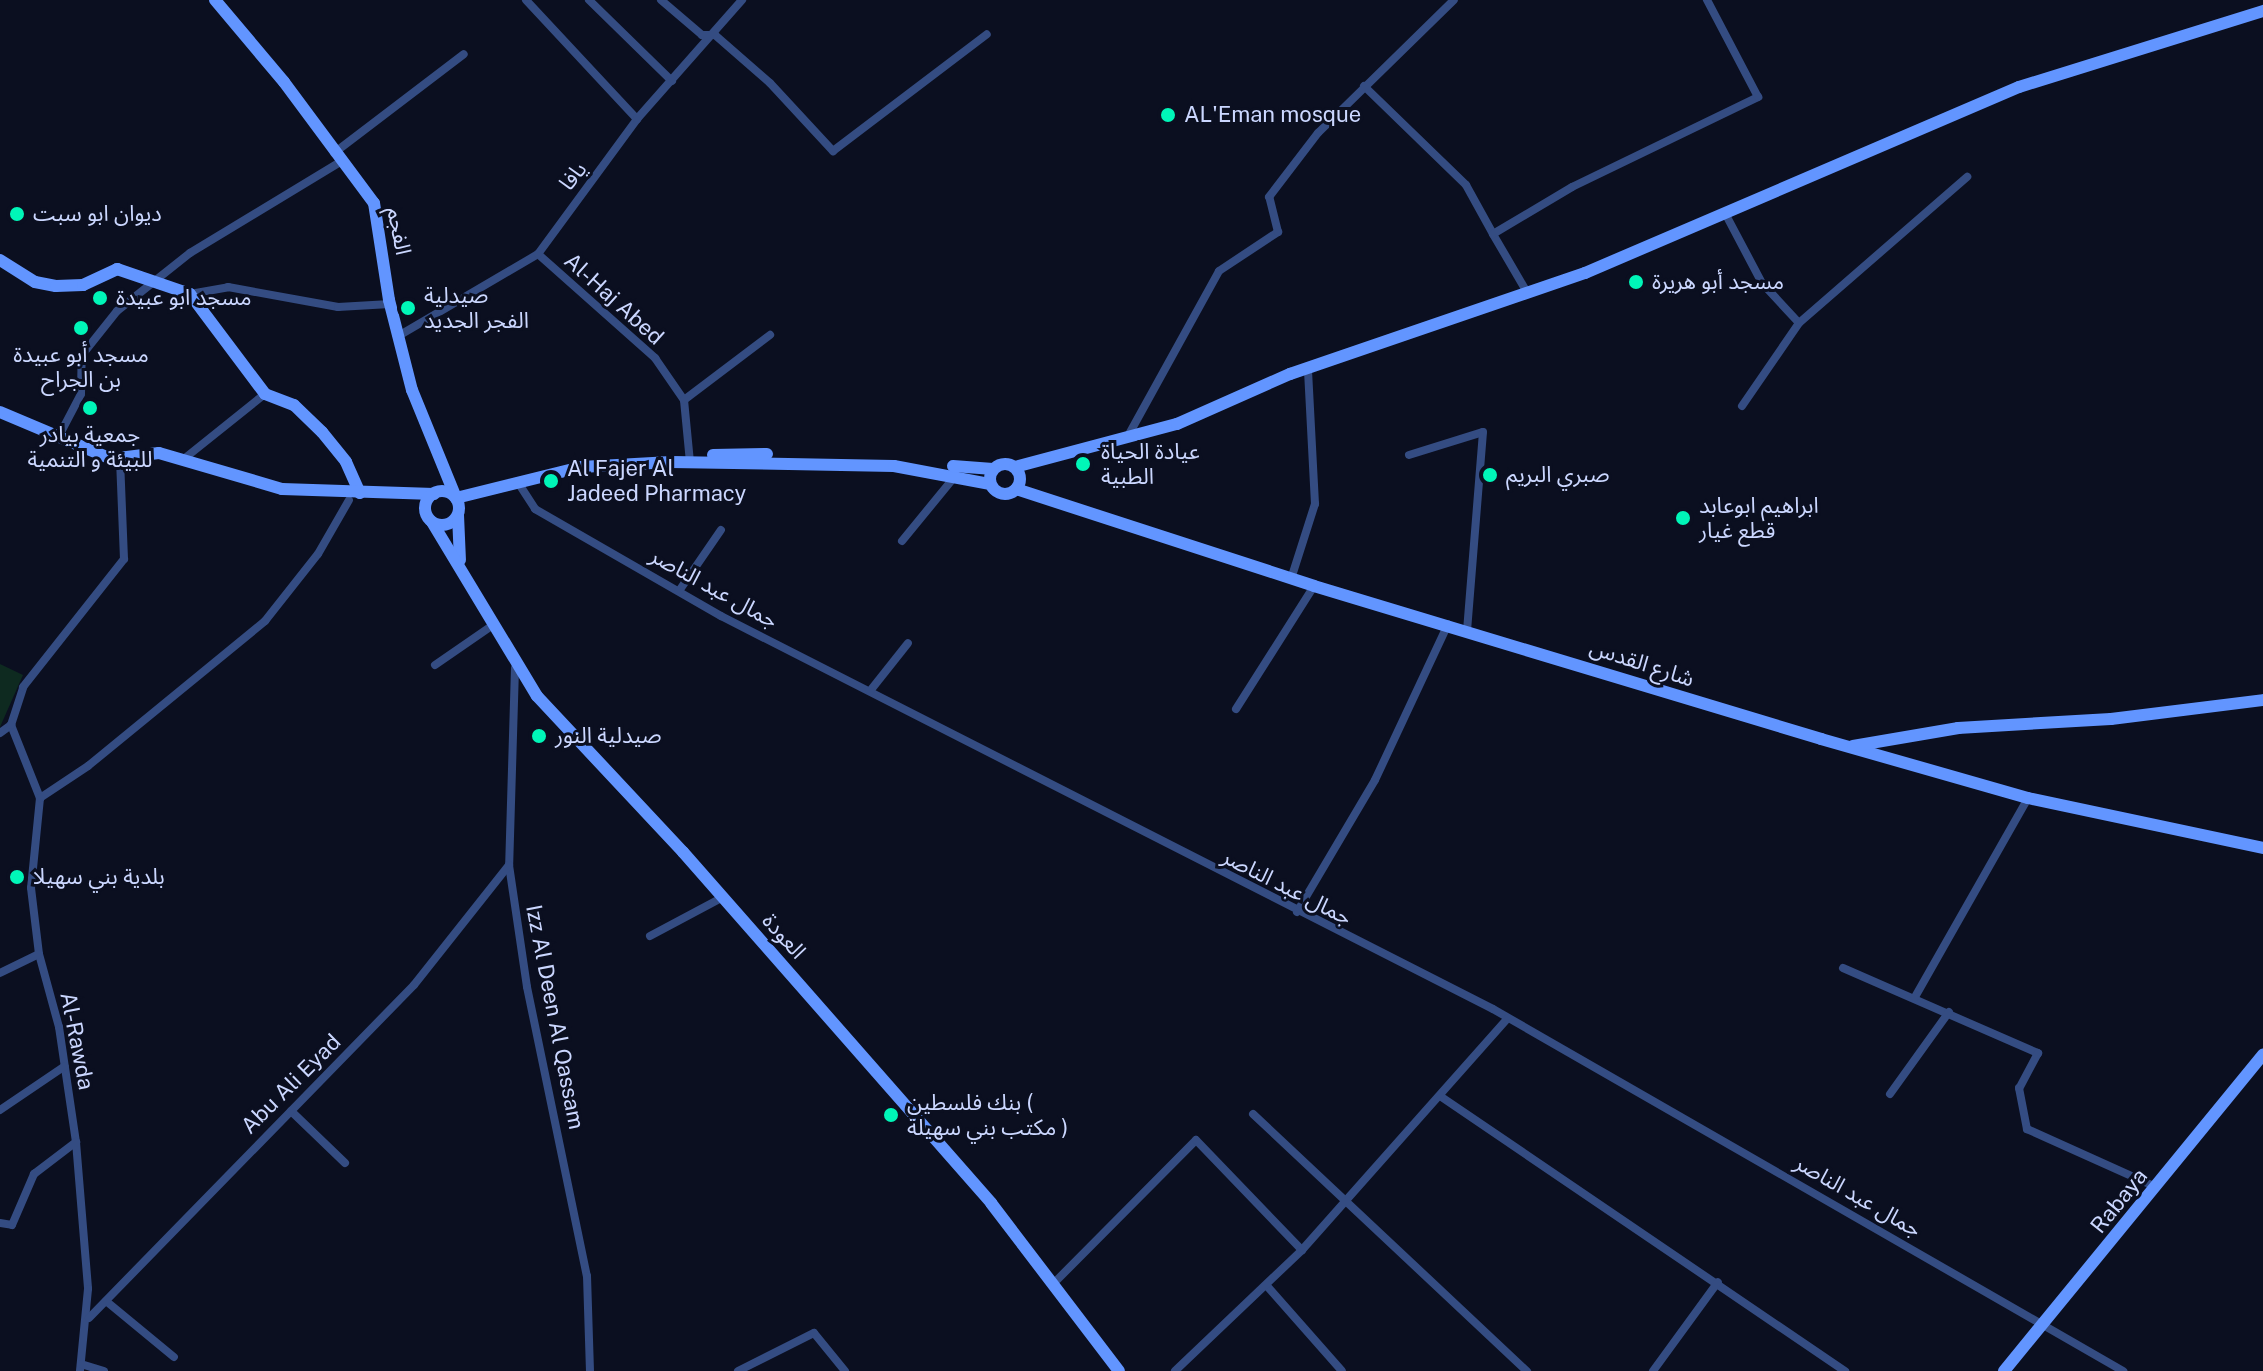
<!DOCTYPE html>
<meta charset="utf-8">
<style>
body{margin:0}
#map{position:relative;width:2263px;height:1371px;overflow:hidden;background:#0b0f20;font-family:"Public Sans","Noto Sans Arabic",sans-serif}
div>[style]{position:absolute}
.green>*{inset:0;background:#0e2a20}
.street>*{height:8px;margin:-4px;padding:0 4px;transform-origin:4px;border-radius:4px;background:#344c82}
.secondary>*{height:12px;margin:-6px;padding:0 6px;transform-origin:6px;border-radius:6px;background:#6295ff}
.secondary>.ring{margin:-6px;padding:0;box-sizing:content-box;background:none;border:12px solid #6295ff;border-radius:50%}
.dots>*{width:22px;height:22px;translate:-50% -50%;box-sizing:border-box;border:4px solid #0b0f20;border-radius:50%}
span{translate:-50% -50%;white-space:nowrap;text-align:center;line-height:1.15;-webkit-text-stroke:6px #0b0f20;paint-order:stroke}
.poi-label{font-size:22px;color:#cbd7ff}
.left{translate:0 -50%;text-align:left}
.street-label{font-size:22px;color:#cbd7ff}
</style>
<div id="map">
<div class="green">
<div style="clip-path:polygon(0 664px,23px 675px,0 727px)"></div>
</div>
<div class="street">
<div style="left:526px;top:0;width:163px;rotate:47deg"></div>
<div style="left:589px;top:0;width:116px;rotate:44.3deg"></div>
<div style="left:661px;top:0;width:54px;rotate:40.5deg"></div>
<div style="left:702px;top:35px;width:13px"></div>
<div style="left:715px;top:35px;width:73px;rotate:41.1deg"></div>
<div style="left:770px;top:83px;width:93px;rotate:47.2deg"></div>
<div style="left:833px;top:151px;width:193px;rotate:-37.2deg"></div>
<div style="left:1364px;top:86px;width:142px;rotate:44.1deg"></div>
<div style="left:1466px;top:185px;width:56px;rotate:61.1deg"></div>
<div style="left:334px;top:153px;width:163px;rotate:-37.3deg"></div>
<div style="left:1726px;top:215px;width:77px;rotate:62.1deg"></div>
<div style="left:1762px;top:283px;width:54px;rotate:47.2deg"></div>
<div style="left:538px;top:254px;width:157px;rotate:41.6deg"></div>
<div style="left:655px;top:358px;width:51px;rotate:55.4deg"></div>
<div style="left:684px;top:400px;width:62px;rotate:84.5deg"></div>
<div style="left:190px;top:294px;width:39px;rotate:-10deg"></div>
<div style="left:228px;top:287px;width:112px;rotate:10.3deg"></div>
<div style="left:338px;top:307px;width:52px;rotate:-3.3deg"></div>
<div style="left:1528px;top:294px;width:69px;rotate:-120.3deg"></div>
<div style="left:1493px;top:234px;width:92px;rotate:-30.7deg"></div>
<div style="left:1572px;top:187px;width:207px;rotate:-25.8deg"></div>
<div style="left:1758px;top:97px;width:110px;rotate:-117.7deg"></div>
<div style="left:400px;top:335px;width:160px;rotate:-30.4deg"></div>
<div style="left:538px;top:254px;width:167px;rotate:-53.7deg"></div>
<div style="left:637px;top:119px;width:159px;rotate:-48.6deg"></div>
<div style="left:684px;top:400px;width:108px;rotate:-37.1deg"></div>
<div style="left:1742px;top:406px;width:101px;rotate:-55.5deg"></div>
<div style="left:1799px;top:323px;width:223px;rotate:-41deg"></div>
<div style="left:59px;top:436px;width:47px;rotate:-62.4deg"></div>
<div style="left:81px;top:394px;width:39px;rotate:-89deg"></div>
<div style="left:82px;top:355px;width:56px;rotate:-51.5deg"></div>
<div style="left:117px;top:311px;width:93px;rotate:-38.5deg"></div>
<div style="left:190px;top:253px;width:178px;rotate:-31.2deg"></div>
<div style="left:1128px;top:436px;width:188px;rotate:-61.1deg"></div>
<div style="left:1219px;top:271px;width:71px;rotate:-33.5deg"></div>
<div style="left:1278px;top:232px;width:36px;rotate:-104deg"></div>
<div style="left:1269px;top:197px;width:81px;rotate:-52.6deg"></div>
<div style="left:1318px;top:133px;width:190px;rotate:-44.4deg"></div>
<div style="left:1409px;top:455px;width:77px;rotate:-17.3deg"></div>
<div style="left:1483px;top:432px;width:198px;rotate:94.6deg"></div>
<div style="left:185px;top:458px;width:102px;rotate:-38.7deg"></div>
<div style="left:519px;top:484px;width:30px;rotate:57deg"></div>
<div style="left:535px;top:509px;width:215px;rotate:29.9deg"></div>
<div style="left:721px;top:616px;width:866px;rotate:26.98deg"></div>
<div style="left:1493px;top:1009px;width:727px;rotate:29.88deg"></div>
<div style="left:902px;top:541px;width:85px;rotate:-50.7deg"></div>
<div style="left:1291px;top:579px;width:79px;rotate:-72.3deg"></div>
<div style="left:1315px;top:504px;width:135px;rotate:-93deg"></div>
<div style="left:679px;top:591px;width:74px;rotate:-55.5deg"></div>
<div style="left:435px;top:665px;width:70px;rotate:-34.6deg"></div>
<div style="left:515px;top:668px;width:197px;rotate:91.7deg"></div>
<div style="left:509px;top:865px;width:123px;rotate:81.6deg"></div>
<div style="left:527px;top:987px;width:295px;rotate:78.3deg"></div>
<div style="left:587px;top:1276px;width:95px;rotate:88.2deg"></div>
<div style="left:870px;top:691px;width:61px;rotate:-51.6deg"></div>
<div style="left:1236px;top:709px;width:146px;rotate:-57.6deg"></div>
<div style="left:11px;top:725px;width:79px;rotate:68.3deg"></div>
<div style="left:40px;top:798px;width:90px;rotate:95.7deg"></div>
<div style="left:31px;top:888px;width:66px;rotate:83.1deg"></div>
<div style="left:39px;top:954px;width:76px;rotate:74.7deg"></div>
<div style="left:59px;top:1027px;width:116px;rotate:81.6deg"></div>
<div style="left:76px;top:1142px;width:147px;rotate:85.3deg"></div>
<div style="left:88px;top:1289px;width:82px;rotate:95.6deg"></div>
<div style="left:0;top:733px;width:14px;rotate:-36deg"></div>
<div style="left:11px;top:725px;width:40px;rotate:-72deg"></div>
<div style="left:23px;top:687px;width:163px;rotate:-51.7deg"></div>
<div style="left:124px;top:559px;width:99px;rotate:-92.3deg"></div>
<div style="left:40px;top:798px;width:58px;rotate:-33.7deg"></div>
<div style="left:88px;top:766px;width:229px;rotate:-39.3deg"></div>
<div style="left:265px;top:621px;width:85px;rotate:-51.7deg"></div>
<div style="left:318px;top:554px;width:62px;rotate:-60.1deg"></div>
<div style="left:1297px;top:912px;width:153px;rotate:-59.4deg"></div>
<div style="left:1375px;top:780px;width:172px;rotate:-64.9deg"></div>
<div style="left:650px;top:936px;width:83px;rotate:-28.1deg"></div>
<div style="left:1843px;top:968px;width:213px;rotate:23.6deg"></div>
<div style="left:2038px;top:1053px;width:40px;rotate:118deg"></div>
<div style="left:2019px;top:1088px;width:42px;rotate:79deg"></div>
<div style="left:2027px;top:1129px;width:141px;rotate:24.2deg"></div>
<div style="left:0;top:973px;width:43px;rotate:-26deg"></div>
<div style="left:1915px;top:997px;width:229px;rotate:-60.4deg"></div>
<div style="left:1890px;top:1094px;width:101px;rotate:-54.3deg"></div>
<div style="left:1440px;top:1096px;width:490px;rotate:34.2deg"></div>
<div style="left:0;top:1110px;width:78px;rotate:-34.1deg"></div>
<div style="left:291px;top:1111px;width:75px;rotate:43.9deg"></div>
<div style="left:1253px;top:1114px;width:376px;rotate:43.2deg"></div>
<div style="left:0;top:1223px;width:12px;rotate:9deg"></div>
<div style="left:12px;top:1225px;width:56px;rotate:-66.7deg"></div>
<div style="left:34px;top:1174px;width:53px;rotate:-37.3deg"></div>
<div style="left:1055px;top:1282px;width:200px;rotate:-45.2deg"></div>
<div style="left:1196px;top:1140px;width:153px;rotate:46.1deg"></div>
<div style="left:1267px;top:1286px;width:113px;rotate:48.6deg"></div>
<div style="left:106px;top:1301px;width:88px;rotate:39.5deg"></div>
<div style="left:89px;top:1318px;width:465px;rotate:-45.7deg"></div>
<div style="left:414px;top:985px;width:153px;rotate:-51.6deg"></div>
<div style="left:81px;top:1364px;width:24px;rotate:17deg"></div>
<div style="left:738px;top:1371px;width:85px;rotate:-26.6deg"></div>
<div style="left:814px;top:1333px;width:49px;rotate:50.8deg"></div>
<div style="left:1175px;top:1371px;width:175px;rotate:-43.6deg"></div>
<div style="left:1302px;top:1250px;width:310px;rotate:-48.4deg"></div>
<div style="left:1653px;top:1371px;width:110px;rotate:-53.9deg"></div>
</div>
<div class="secondary">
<div style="left:215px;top:0;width:107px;rotate:49.9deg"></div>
<div style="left:284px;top:82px;width:151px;rotate:53.4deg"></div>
<div style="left:374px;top:203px;width:98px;rotate:81.2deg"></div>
<div style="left:389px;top:300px;width:93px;rotate:75.7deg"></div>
<div style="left:412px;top:390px;width:117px;rotate:67.8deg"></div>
<div style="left:456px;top:498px;width:129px;rotate:-13.9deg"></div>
<div style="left:581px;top:467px;width:90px;rotate:-3.2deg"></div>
<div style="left:671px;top:462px;width:223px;rotate:1deg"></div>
<div style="left:894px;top:466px;width:98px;rotate:10.6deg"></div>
<div style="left:0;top:260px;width:41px;rotate:32.2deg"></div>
<div style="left:35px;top:282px;width:21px;rotate:11deg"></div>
<div style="left:56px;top:286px;width:27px;rotate:-2deg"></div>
<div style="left:83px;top:285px;width:38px;rotate:-25deg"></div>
<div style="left:117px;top:269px;width:77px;rotate:18.9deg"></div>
<div style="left:190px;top:294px;width:125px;rotate:53.1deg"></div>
<div style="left:265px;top:394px;width:31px;rotate:21deg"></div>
<div style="left:294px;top:405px;width:39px;rotate:44deg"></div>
<div style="left:322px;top:432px;width:38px;rotate:51deg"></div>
<div style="left:346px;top:462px;width:34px;rotate:66deg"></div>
<div style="left:0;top:412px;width:121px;rotate:22.9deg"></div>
<div style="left:111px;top:459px;width:48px;rotate:-7.1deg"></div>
<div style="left:159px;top:453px;width:128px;rotate:16.3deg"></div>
<div style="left:282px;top:489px;width:152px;rotate:1.9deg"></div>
<div style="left:713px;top:455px;width:54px;rotate:-1.1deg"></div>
<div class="ring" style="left:990px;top:464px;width:18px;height:18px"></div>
<div style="left:953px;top:466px;width:40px;rotate:4.3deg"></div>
<div style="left:1015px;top:467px;width:168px;rotate:-14.9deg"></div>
<div style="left:1177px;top:424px;width:124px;rotate:-23.9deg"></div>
<div style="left:1290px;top:374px;width:312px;rotate:-18.9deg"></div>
<div style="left:1585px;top:273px;width:472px;rotate:-23.2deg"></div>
<div style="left:2019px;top:87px;width:256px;rotate:-17.3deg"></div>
<div style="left:1016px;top:489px;width:313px;rotate:18deg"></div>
<div style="left:1314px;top:586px;width:530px;rotate:16.79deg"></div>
<div style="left:1821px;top:739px;width:215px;rotate:15.9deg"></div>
<div style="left:2028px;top:798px;width:240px;rotate:12deg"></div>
<div class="ring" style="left:425px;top:491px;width:22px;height:22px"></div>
<div style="left:458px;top:515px;width:45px;rotate:87.5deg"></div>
<div style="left:432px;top:522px;width:203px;rotate:58.9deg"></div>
<div style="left:537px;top:696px;width:214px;rotate:46.9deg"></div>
<div style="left:683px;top:852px;width:467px;rotate:48.7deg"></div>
<div style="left:991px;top:1203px;width:211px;rotate:52.7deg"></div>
<div style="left:1853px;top:746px;width:107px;rotate:-9.7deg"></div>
<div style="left:1958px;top:728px;width:153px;rotate:-3.4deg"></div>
<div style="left:2111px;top:719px;width:153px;rotate:-7.1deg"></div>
<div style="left:2004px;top:1371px;width:409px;rotate:-50.7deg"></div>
</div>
<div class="dots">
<div style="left:1168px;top:115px;background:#00f6b8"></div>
<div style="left:17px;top:214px;background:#00f6b8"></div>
<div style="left:1636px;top:282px;background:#00f6b8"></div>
<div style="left:100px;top:298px;background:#00f6b8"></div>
<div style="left:408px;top:308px;background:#00f6b8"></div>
<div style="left:81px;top:328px;background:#00f6b8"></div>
<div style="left:90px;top:408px;background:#00f6b8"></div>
<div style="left:1083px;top:464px;background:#00f6b8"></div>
<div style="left:1490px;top:475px;background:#00f6b8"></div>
<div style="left:551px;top:481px;background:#00f6b8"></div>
<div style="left:1683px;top:518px;background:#00f6b8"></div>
<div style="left:539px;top:736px;background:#00f6b8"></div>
<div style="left:17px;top:877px;background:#00f6b8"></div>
<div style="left:891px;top:1115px;background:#00f6b8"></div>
</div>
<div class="poi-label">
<span class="left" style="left:1184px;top:115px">AL'Eman mosque</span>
<span class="left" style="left:33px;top:214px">ديوان ابو سبت</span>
<span class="left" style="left:1652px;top:282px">مسجد أبو هريرة</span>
<span class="left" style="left:424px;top:308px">صيدلية<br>الفجر الجديد</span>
<span class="left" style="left:116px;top:298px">مسجد ابو عبيدة</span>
<span style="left:81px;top:367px">مسجد أبو عبيدة<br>بن الجراح</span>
<span style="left:90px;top:447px">جمعية بيادر<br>للبيئة و التنمية</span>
<span class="left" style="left:1101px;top:464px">عيادة الحياة<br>الطبية</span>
<span class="left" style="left:567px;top:481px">Al Fajer Al<br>Jadeed Pharmacy</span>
<span class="left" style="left:1506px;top:475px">صبري البريم</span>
<span class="left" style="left:1699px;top:518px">ابراهيم ابوعابد<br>قطع غيار</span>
<span class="left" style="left:555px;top:736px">صيدلية النور</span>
<span class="left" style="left:33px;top:877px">بلدية بني سهيلا</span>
<span class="left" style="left:907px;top:1115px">بنك فلسطين (<br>مكتب بني سهيلة )</span>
</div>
<div class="street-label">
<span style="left:573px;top:176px;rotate:-52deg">يافا</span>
<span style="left:399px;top:231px;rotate:79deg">الفجم</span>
<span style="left:614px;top:299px;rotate:42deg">Al-Haj Abed</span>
<span style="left:714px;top:588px;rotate:29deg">جمال عبد الناصر</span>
<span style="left:1642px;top:663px;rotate:18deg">شارع القدس</span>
<span style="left:1287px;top:887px;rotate:27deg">جمال عبد الناصر</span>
<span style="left:784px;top:936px;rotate:48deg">العودة</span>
<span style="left:555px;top:1017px;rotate:79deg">Izz Al Deen Al Qassam</span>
<span style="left:77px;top:1041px;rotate:79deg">Al-Rawda</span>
<span style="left:291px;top:1084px;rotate:-45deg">Abu Ali Eyad</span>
<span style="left:1858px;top:1196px;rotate:30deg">جمال عبد الناصر</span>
<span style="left:2119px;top:1201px;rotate:-51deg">Rabaya</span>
</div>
</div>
